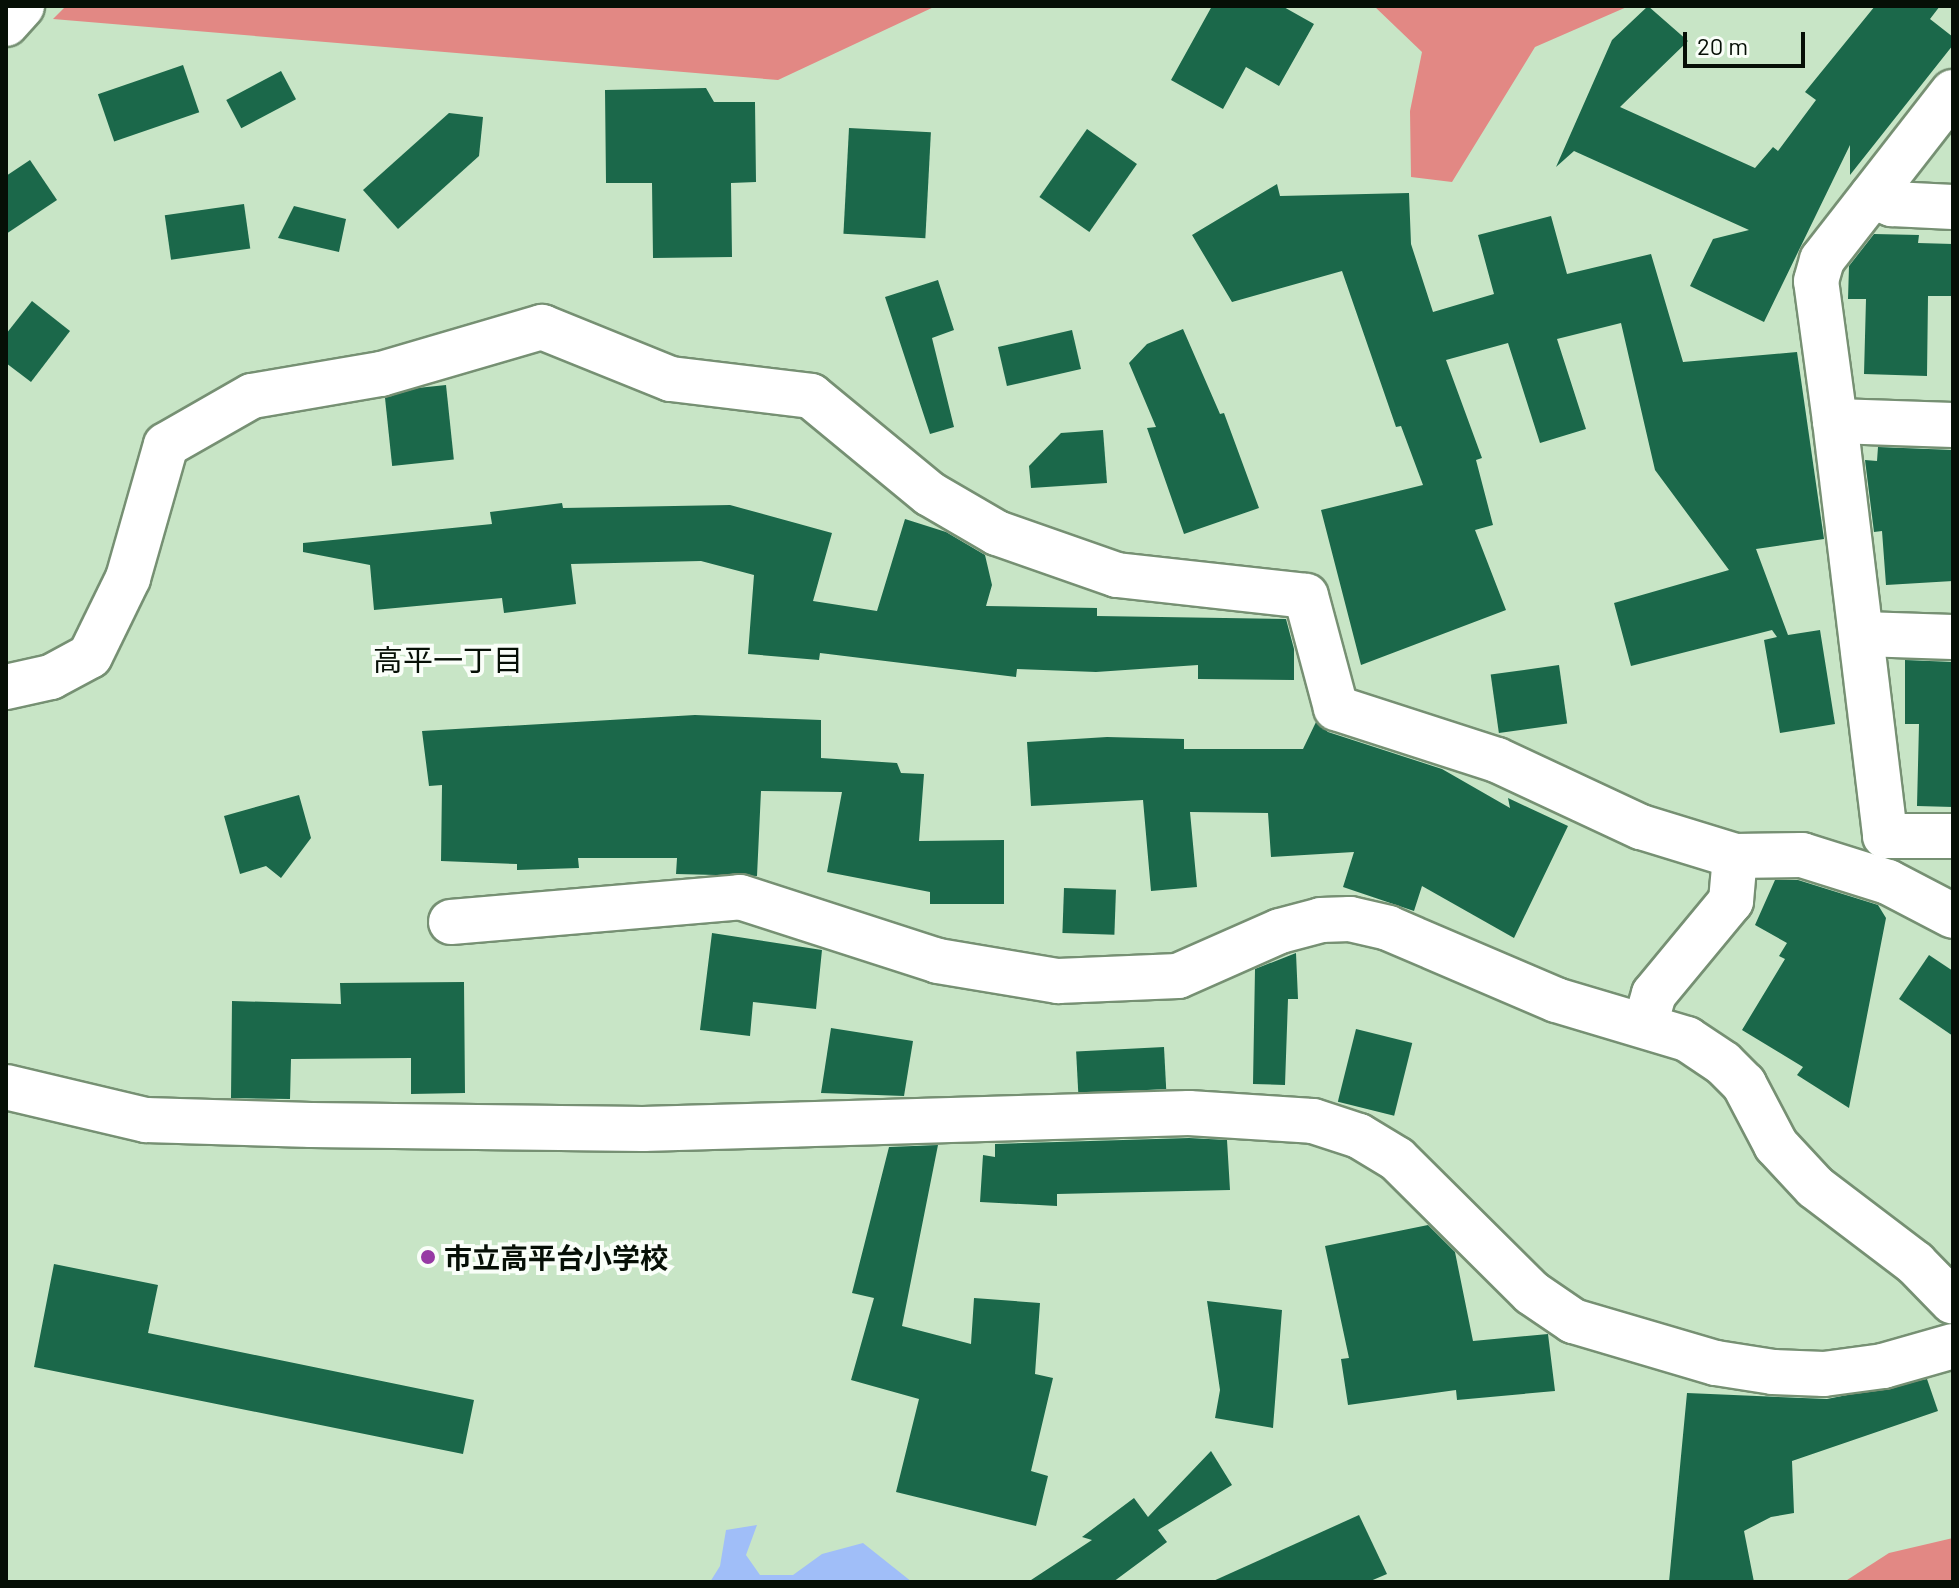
<!DOCTYPE html>
<meta charset="utf-8">
<style>
body{margin:0}
#map{position:relative;width:1959px;height:1588px;overflow:hidden;background:#c8e5c6;font-family:Barlow,"Noto Sans JP",sans-serif}
div>[style]{position:absolute}
.forest>*{inset:0;background:#e28884}
.water>*{inset:0;background:#a0bef8}
.building>*{inset:0;background:#1b684a;transform-origin:0 0}
.roads{filter:drop-shadow(2px 0 #769073) drop-shadow(-2px 0 #769073) drop-shadow(0 2px #769073) drop-shadow(0 -2px #769073)}
.minor>*{height:44px;margin:-22px;padding:0 22px;transform-origin:22px;border-radius:22px;background:#fff}
.dots>*{width:22px;height:22px;translate:-50% -50%;box-sizing:border-box;border:4px solid #f9fef8;border-radius:50%}
span{translate:-50% -50%;white-space:nowrap;text-align:center;line-height:1.15;-webkit-text-stroke:8px #f9fef8;paint-order:stroke}
.poi-label{font-size:28px;color:#060f06;font-weight:700}
.left{translate:0 -50%;text-align:left}
.neighbourhood-label{font-size:30px;color:#060f06}
.frame{position:absolute;inset:0;border:8px solid #060f06;pointer-events:none}
.scale{position:absolute;left:1683px;top:32px;width:122px;height:36px;box-sizing:border-box;border:4px solid #060f06;border-top:0;padding-left:10px;font-size:24px;line-height:28px;white-space:nowrap;color:#060f06;-webkit-text-stroke:6px #f9fef8;paint-order:stroke}
</style>
<div id="map">
<div class="forest">
<div style="clip-path:polygon(66px 6px,936px 6px,778px 80px,53px 19px)"></div>
<div style="clip-path:polygon(1374px 6px,1629px 6px,1535px 47px,1452px 182px,1411px 177px,1410px 111px,1422px 52px)"></div>
<div style="clip-path:polygon(1953px 1538px,1953px 1582px,1844px 1582px,1889px 1553px)"></div>
</div>
<div class="water">
<div style="clip-path:polygon(757px 1525px,746px 1555px,760px 1575px,793px 1575px,822px 1554px,863px 1543px,912px 1582px,710px 1582px,720px 1566px,726px 1530px)"></div>
</div>
<div class="building">
<div style="clip-path:polygon(1212px 6px,1282px 6px,1314px 24px,1279px 86px,1246px 67px,1223px 109px,1171px 80px)"></div>
<div style="clip-path:polygon(1648px 6px,1688px 41px,1620px 107px,1755px 168px,1773px 147px,1778px 151px,1816px 100px,1805px 92px,1875px 6px,1940px 6px,1930px 19px,1953px 37px,1953px 45px,1850px 175px,1850px 145px,1764px 322px,1690px 286px,1713px 239px,1749px 230px,1574px 151px,1556px 167px,1612px 40px)"></div>
<div style="left:183px;top:65px;width:50px;height:90px;rotate:71deg"></div>
<div style="left:281px;top:71px;width:32px;height:62px;rotate:62deg"></div>
<div style="clip-path:polygon(706px 88px,714px 102px,755px 102px,756px 182px,731px 183px,732px 257px,653px 258px,652px 183px,606px 183px,605px 90px)"></div>
<div style="clip-path:polygon(449px 113px,483px 117px,479px 156px,398px 229px,363px 190px)"></div>
<div style="left:849px;top:128px;width:82px;height:106px;rotate:3deg"></div>
<div style="left:1087px;top:129px;width:61px;height:83px;rotate:35deg"></div>
<div style="clip-path:polygon(30px 160px,57px 200px,6px 234px,6px 176px)"></div>
<div style="clip-path:polygon(1277px 184px,1280px 196px,1409px 193px,1411px 244px,1433px 312px,1494px 294px,1478px 235px,1551px 216px,1567px 274px,1651px 254px,1683px 362px,1797px 352px,1824px 539px,1756px 549px,1788px 635px,1820px 630px,1835px 724px,1780px 733px,1764px 640px,1777px 637px,1772px 630px,1631px 666px,1614px 603px,1729px 570px,1655px 470px,1621px 323px,1557px 339px,1586px 429px,1540px 443px,1508px 343px,1446px 360px,1482px 458px,1476px 460px,1493px 525px,1475px 530px,1506px 610px,1361px 665px,1321px 510px,1423px 485px,1401px 426px,1396px 427px,1342px 271px,1232px 302px,1192px 235px)"></div>
<div style="left:244px;top:204px;width:45px;height:80px;rotate:82deg"></div>
<div style="clip-path:polygon(294px 206px,346px 219px,339px 252px,278px 238px)"></div>
<div style="clip-path:polygon(1874px 234px,1919px 235px,1918px 243px,1953px 244px,1953px 296px,1928px 296px,1927px 376px,1864px 374px,1866px 299px,1848px 299px,1849px 266px)"></div>
<div style="clip-path:polygon(938px 280px,954px 330px,932px 338px,954px 427px,930px 434px,885px 297px)"></div>
<div style="clip-path:polygon(32px 301px,70px 331px,31px 382px,6px 363px,6px 334px)"></div>
<div style="clip-path:polygon(1183px 329px,1220px 414px,1224px 413px,1259px 508px,1184px 534px,1147px 428px,1156px 427px,1129px 363px,1147px 344px)"></div>
<div style="left:1072px;top:330px;width:40px;height:76px;rotate:77deg"></div>
<div style="left:446px;top:385px;width:75px;height:62px;rotate:84deg"></div>
<div style="clip-path:polygon(1103px 430px,1107px 483px,1031px 488px,1029px 466px,1061px 433px)"></div>
<div style="clip-path:polygon(1878px 447px,1953px 450px,1953px 581px,1886px 585px,1882px 531px,1874px 532px,1865px 460px,1877px 461px)"></div>
<div style="clip-path:polygon(562px 503px,563px 508px,730px 505px,832px 533px,813px 601px,877px 611px,905px 519px,946px 532px,985px 555px,992px 585px,986px 606px,1097px 608px,1097px 616px,1286px 619px,1294px 649px,1294px 680px,1198px 679px,1198px 665px,1096px 672px,1017px 669px,1016px 677px,820px 653px,819px 660px,748px 654px,754px 575px,701px 561px,571px 564px,576px 604px,504px 613px,502px 598px,374px 610px,370px 565px,303px 552px,303px 543px,492px 524px,490px 512px)"></div>
<div style="clip-path:polygon(1905px 660px,1953px 662px,1953px 807px,1917px 806px,1919px 724px,1905px 724px)"></div>
<div style="left:1559px;top:665px;width:59px;height:69px;rotate:82deg"></div>
<div style="clip-path:polygon(695px 715px,821px 720px,821px 758px,897px 763px,901px 773px,924px 774px,919px 841px,1004px 840px,1004px 904px,930px 904px,930px 892px,827px 872px,842px 792px,761px 791px,757px 876px,676px 874px,677px 858px,578px 858px,579px 868px,517px 870px,517px 864px,441px 861px,442px 785px,429px 786px,422px 731px)"></div>
<div style="clip-path:polygon(1316px 722px,1328px 732px,1442px 769px,1510px 808px,1508px 798px,1568px 826px,1514px 938px,1422px 886px,1414px 911px,1343px 887px,1354px 852px,1271px 857px,1268px 813px,1190px 812px,1197px 887px,1151px 891px,1143px 800px,1031px 806px,1027px 742px,1107px 737px,1184px 739px,1184px 749px,1303px 749px)"></div>
<div style="clip-path:polygon(299px 795px,311px 838px,281px 878px,266px 866px,240px 874px,224px 816px)"></div>
<div style="clip-path:polygon(1775px 880px,1798px 880px,1878px 905px,1886px 918px,1849px 1108px,1797px 1075px,1803px 1067px,1742px 1030px,1785px 959px,1779px 956px,1787px 943px,1755px 925px)"></div>
<div style="left:1064px;top:888px;width:52px;height:45px;rotate:2deg"></div>
<div style="clip-path:polygon(712px 933px,822px 950px,816px 1009px,753px 1002px,750px 1036px,700px 1030px)"></div>
<div style="clip-path:polygon(1296px 953px,1298px 999px,1288px 999px,1285px 1085px,1253px 1084px,1255px 969px)"></div>
<div style="clip-path:polygon(1929px 955px,1953px 971px,1953px 1036px,1899px 999px)"></div>
<div style="clip-path:polygon(464px 982px,465px 1093px,411px 1094px,411px 1058px,291px 1059px,290px 1099px,231px 1098px,232px 1001px,341px 1004px,340px 983px)"></div>
<div style="clip-path:polygon(831px 1028px,913px 1041px,904px 1096px,821px 1093px)"></div>
<div style="left:1356px;top:1029px;width:58px;height:75px;rotate:14deg"></div>
<div style="left:1164px;top:1047px;width:42px;height:88px;rotate:87deg"></div>
<div style="clip-path:polygon(1189px 1138px,1227px 1140px,1230px 1190px,1057px 1194px,1057px 1206px,980px 1202px,983px 1155px,995px 1157px,995px 1144px)"></div>
<div style="clip-path:polygon(938px 1145px,902px 1326px,971px 1344px,974px 1298px,1040px 1303px,1035px 1374px,1053px 1378px,1031px 1471px,1048px 1476px,1036px 1526px,896px 1492px,919px 1399px,851px 1380px,874px 1298px,852px 1293px,889px 1147px)"></div>
<div style="clip-path:polygon(1428px 1225px,1455px 1252px,1473px 1341px,1548px 1334px,1555px 1391px,1457px 1400px,1456px 1390px,1348px 1405px,1341px 1359px,1349px 1358px,1325px 1246px)"></div>
<div style="clip-path:polygon(54px 1264px,158px 1285px,148px 1333px,474px 1400px,463px 1454px,34px 1367px)"></div>
<div style="clip-path:polygon(1207px 1301px,1282px 1310px,1273px 1428px,1215px 1418px,1220px 1390px)"></div>
<div style="clip-path:polygon(1927px 1379px,1938px 1411px,1792px 1461px,1794px 1513px,1771px 1517px,1744px 1531px,1754px 1582px,1669px 1582px,1687px 1393px,1827px 1399px)"></div>
<div style="clip-path:polygon(1211px 1451px,1232px 1485px,1158px 1530px,1167px 1542px,1113px 1582px,1028px 1582px,1092px 1540px,1082px 1537px,1134px 1498px,1148px 1517px)"></div>
<div style="clip-path:polygon(1359px 1515px,1387px 1574px,1368px 1582px,1211px 1582px)"></div>
</div>
<div class="roads">
<div class="minor">
<div style="left:6px;top:24px;width:24px;rotate:-48deg"></div>
<div style="left:1872px;top:196px;width:22px;rotate:22deg"></div>
<div style="left:1892px;top:204px;width:61px;rotate:2.8deg"></div>
<div style="left:1835px;top:421px;width:141px;rotate:-97.7deg"></div>
<div style="left:1816px;top:281px;width:22px;rotate:-74deg"></div>
<div style="left:1822px;top:260px;width:213px;rotate:-52.1deg"></div>
<div style="left:1953px;top:425px;width:118px;rotate:-178.1deg"></div>
<div style="left:1835px;top:421px;width:418px;rotate:83.1deg"></div>
<div style="left:1885px;top:836px;width:68px"></div>
<div style="left:1862px;top:634px;width:91px;rotate:1.9deg"></div>
<div style="left:6px;top:687px;width:46px;rotate:-12.5deg"></div>
<div style="left:51px;top:677px;width:44px;rotate:-28.3deg"></div>
<div style="left:90px;top:656px;width:87px;rotate:-64deg"></div>
<div style="left:128px;top:578px;width:138px;rotate:-74.1deg"></div>
<div style="left:166px;top:445px;width:99px;rotate:-29.7deg"></div>
<div style="left:252px;top:396px;width:131px;rotate:-9.7deg"></div>
<div style="left:381px;top:374px;width:168px;rotate:-16.3deg"></div>
<div style="left:542px;top:327px;width:139px;rotate:22deg"></div>
<div style="left:671px;top:379px;width:141px;rotate:6.9deg"></div>
<div style="left:811px;top:396px;width:154px;rotate:39.5deg"></div>
<div style="left:930px;top:494px;width:78px;rotate:30.2deg"></div>
<div style="left:997px;top:533px;width:127px;rotate:19.3deg"></div>
<div style="left:1117px;top:575px;width:190px;rotate:6.3deg"></div>
<div style="left:1306px;top:596px;width:116px;rotate:75deg"></div>
<div style="left:1336px;top:708px;width:169px;rotate:17.9deg"></div>
<div style="left:1497px;top:760px;width:159px;rotate:25deg"></div>
<div style="left:1641px;top:827px;width:98px;rotate:17.1deg"></div>
<div style="left:1735px;top:856px;width:67px;rotate:-0.9deg"></div>
<div style="left:1802px;top:855px;width:90px;rotate:17.4deg"></div>
<div style="left:1888px;top:882px;width:73px;rotate:27.6deg"></div>
<div style="left:451px;top:922px;width:290px;rotate:-4.9deg"></div>
<div style="left:740px;top:897px;width:208px;rotate:17.9deg"></div>
<div style="left:938px;top:961px;width:122px;rotate:9.5deg"></div>
<div style="left:1058px;top:981px;width:120px;rotate:-2.4deg"></div>
<div style="left:1178px;top:976px;width:111px;rotate:-23.8deg"></div>
<div style="left:1280px;top:931px;width:42px;rotate:-15deg"></div>
<div style="left:1321px;top:920px;width:29px;rotate:-2deg"></div>
<div style="left:1350px;top:919px;width:39px;rotate:13deg"></div>
<div style="left:1388px;top:928px;width:183px;rotate:23.2deg"></div>
<div style="left:1556px;top:1000px;width:137px;rotate:16.6deg"></div>
<div style="left:1687px;top:1039px;width:43px;rotate:33.7deg"></div>
<div style="left:1723px;top:1063px;width:30px;rotate:45deg"></div>
<div style="left:1744px;top:1084px;width:69px;rotate:62.3deg"></div>
<div style="left:1776px;top:1145px;width:57px;rotate:47.1deg"></div>
<div style="left:1815px;top:1187px;width:126px;rotate:37.2deg"></div>
<div style="left:1915px;top:1263px;width:54px;rotate:45.7deg"></div>
<div style="left:1645px;top:1025px;width:32px;rotate:-74deg"></div>
<div style="left:1654px;top:994px;width:121px;rotate:-50.4deg"></div>
<div style="left:1731px;top:901px;width:45px;rotate:-84.9deg"></div>
<div style="left:6px;top:1087px;width:144px;rotate:13.3deg"></div>
<div style="left:146px;top:1120px;width:165px;rotate:1.7deg"></div>
<div style="left:311px;top:1125px;width:332px;rotate:0.7deg"></div>
<div style="left:643px;top:1129px;width:546px;rotate:-1.68deg"></div>
<div style="left:1189px;top:1113px;width:124px;rotate:3.7deg"></div>
<div style="left:1313px;top:1121px;width:48px;rotate:18.1deg"></div>
<div style="left:1359px;top:1136px;width:44px;rotate:31.2deg"></div>
<div style="left:1397px;top:1159px;width:190px;rotate:44.8deg"></div>
<div style="left:1532px;top:1293px;width:50px;rotate:34.3deg"></div>
<div style="left:1573px;top:1321px;width:149px;rotate:16.4deg"></div>
<div style="left:1716px;top:1363px;width:58px;rotate:9deg"></div>
<div style="left:1773px;top:1372px;width:51px;rotate:2.2deg"></div>
<div style="left:1824px;top:1374px;width:60px;rotate:-7.7deg"></div>
<div style="left:1883px;top:1366px;width:73px;rotate:-15.9deg"></div>
</div>
</div>
<div class="dots">
<div style="left:428px;top:1257px;background:#973aa4"></div>
</div>
<div class="poi-label">
<span class="left" style="left:444px;top:1257px">市立高平台小学校</span>
</div>
<div class="neighbourhood-label">
<span style="left:448px;top:659px">高平一丁目</span>
</div>
<div class="frame"></div>
<div class="scale">20 m</div>
</div>
